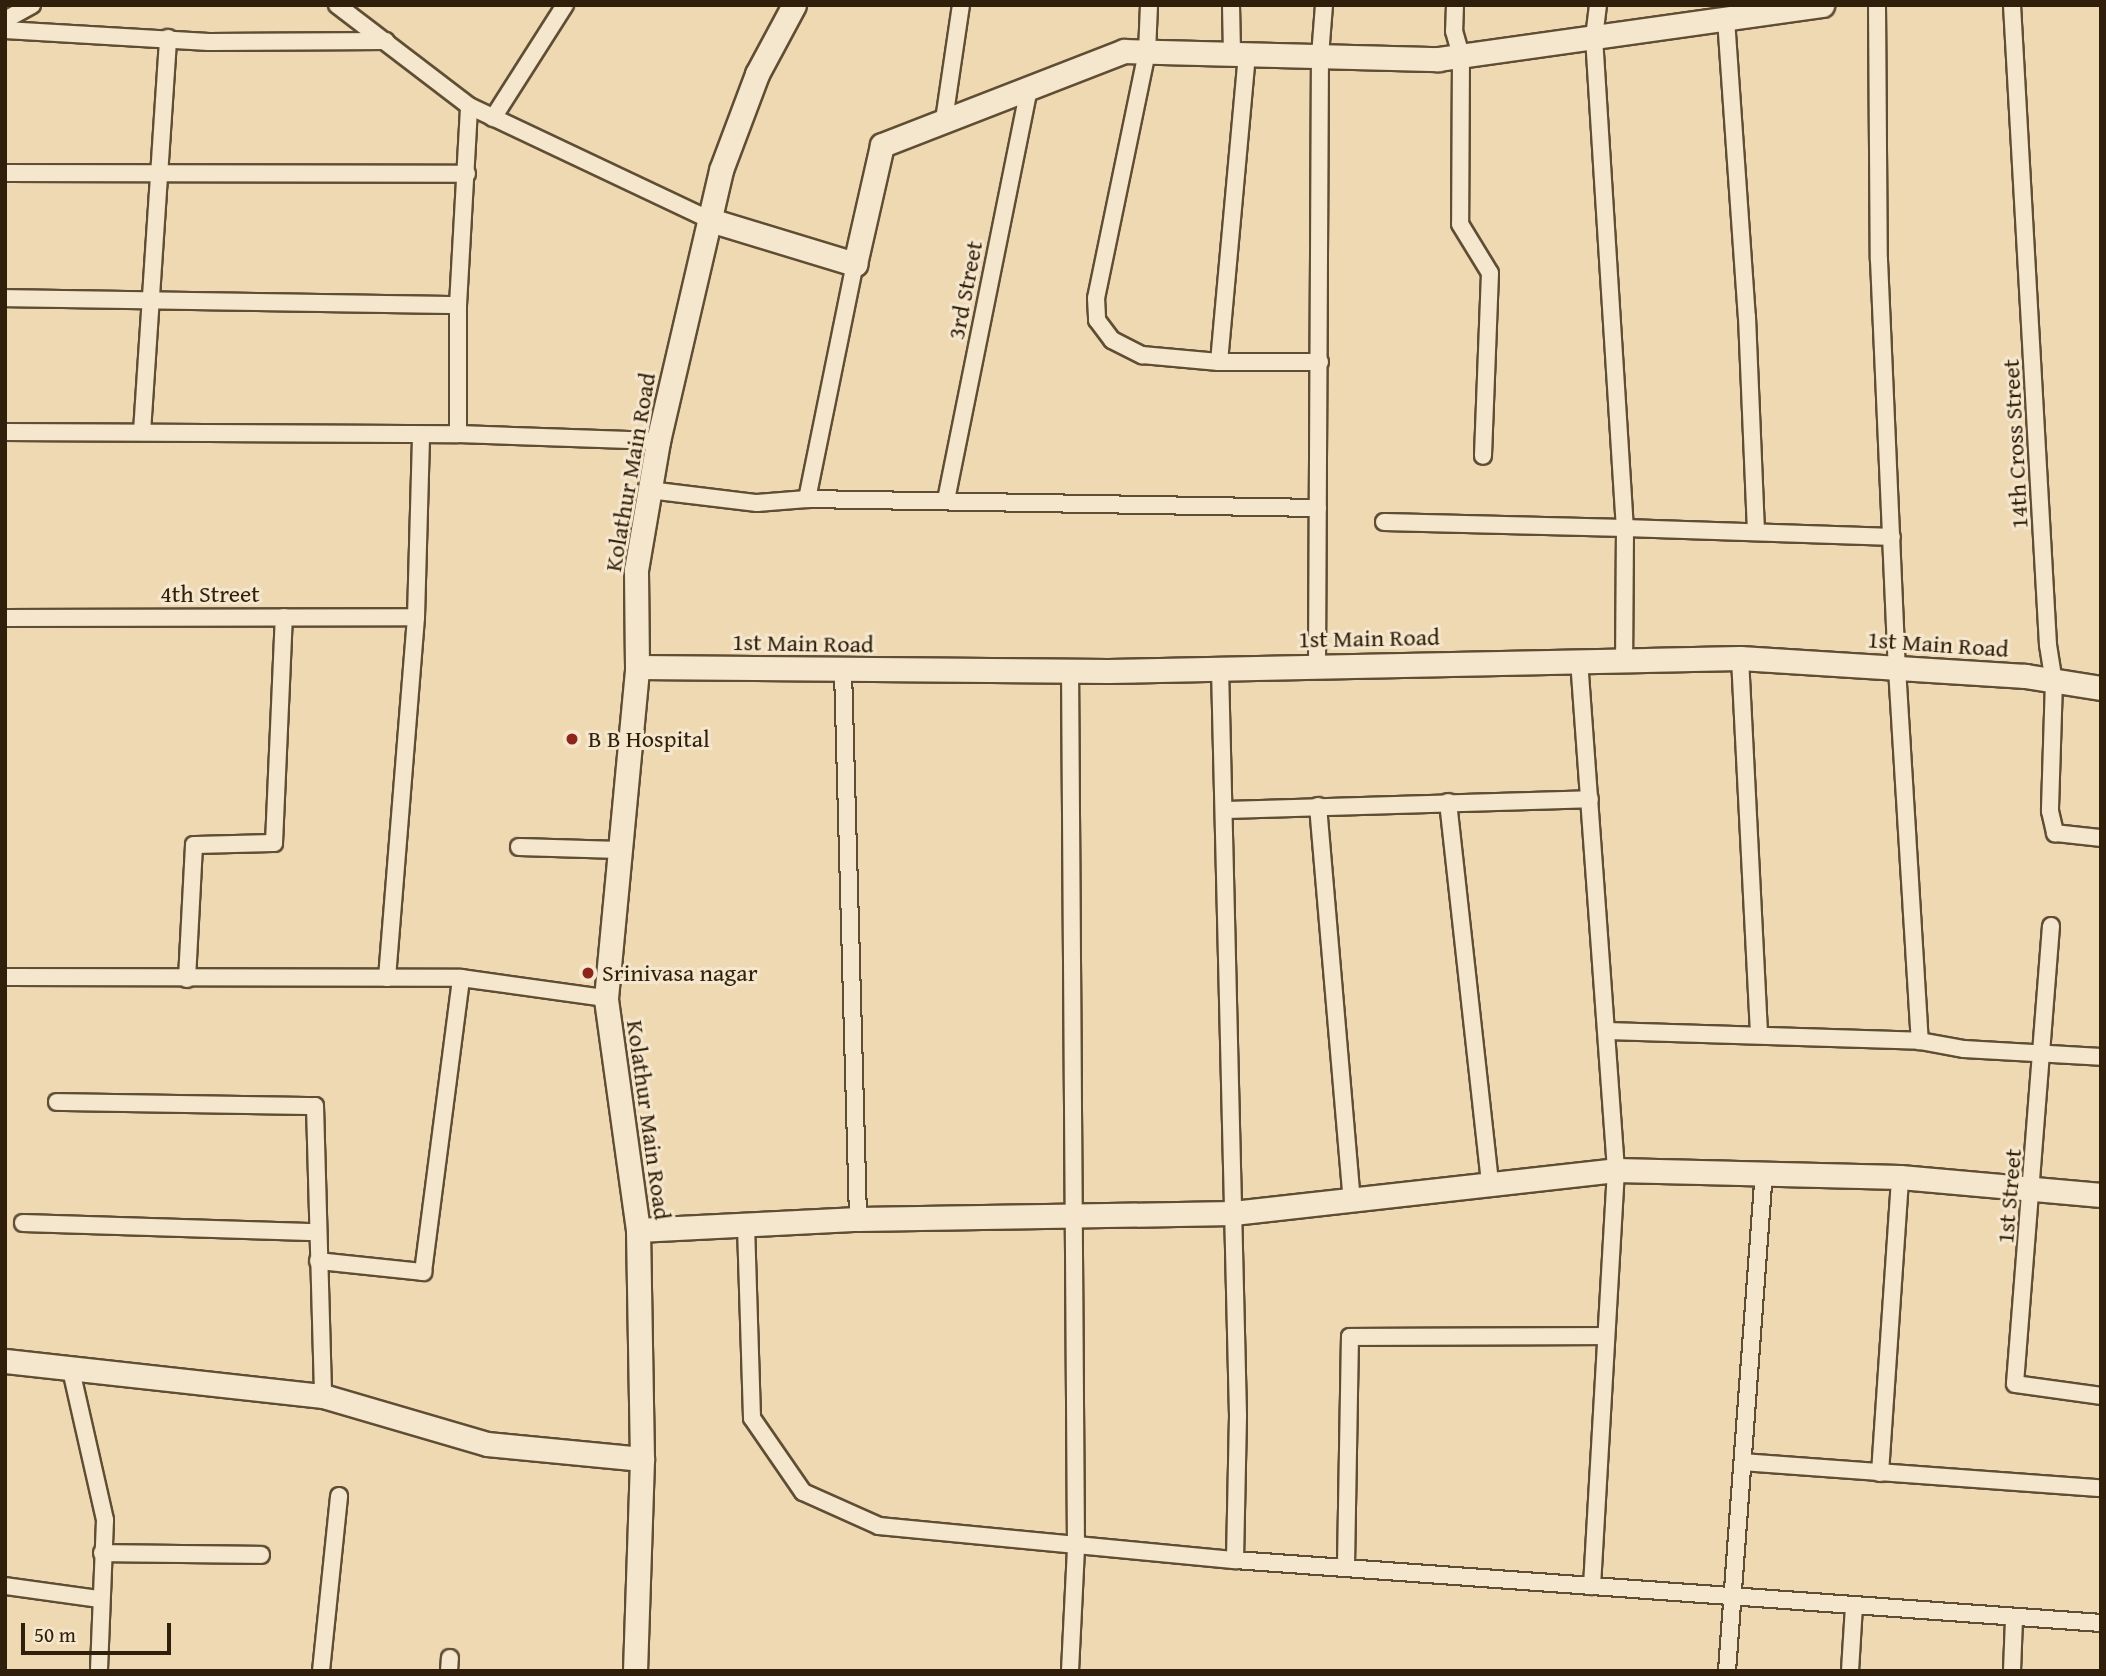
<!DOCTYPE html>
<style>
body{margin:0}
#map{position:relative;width:2106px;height:1676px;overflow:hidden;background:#efd9b3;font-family:"Gentium Book Plus",serif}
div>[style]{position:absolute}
.roads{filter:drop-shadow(2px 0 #604e34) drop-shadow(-2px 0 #604e34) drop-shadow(0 2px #604e34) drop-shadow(0 -2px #604e34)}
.street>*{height:16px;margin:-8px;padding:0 8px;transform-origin:8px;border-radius:8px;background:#f5e6ce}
.secondary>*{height:23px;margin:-11.5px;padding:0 11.5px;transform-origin:11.5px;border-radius:11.5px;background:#f5e6ce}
.dots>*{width:19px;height:19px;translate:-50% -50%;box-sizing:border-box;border:4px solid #f5e6ce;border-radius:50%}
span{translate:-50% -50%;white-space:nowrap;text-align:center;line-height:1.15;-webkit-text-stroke:6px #f5e6ce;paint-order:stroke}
.street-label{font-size:24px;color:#301f0a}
.poi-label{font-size:24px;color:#301f0a}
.left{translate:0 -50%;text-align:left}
.frame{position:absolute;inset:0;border:7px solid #301f0a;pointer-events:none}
.scale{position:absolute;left:21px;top:1623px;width:150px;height:32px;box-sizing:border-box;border:4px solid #301f0a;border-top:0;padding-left:9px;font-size:21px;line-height:24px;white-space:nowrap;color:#301f0a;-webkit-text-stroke:5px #f5e6ce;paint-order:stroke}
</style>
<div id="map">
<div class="roads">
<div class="street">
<div style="left:337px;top:5px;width:166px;rotate:37.4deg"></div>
<div style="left:469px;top:106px;width:267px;rotate:25.3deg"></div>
<div style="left:1149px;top:5px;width:47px;rotate:92.4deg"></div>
<div style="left:1147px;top:52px;width:251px;rotate:101.7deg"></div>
<div style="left:1096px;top:298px;width:22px;rotate:87deg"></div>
<div style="left:1097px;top:320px;width:25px;rotate:53deg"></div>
<div style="left:1112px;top:340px;width:34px;rotate:27deg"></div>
<div style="left:1142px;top:355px;width:77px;rotate:5.2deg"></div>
<div style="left:1219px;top:362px;width:101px"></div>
<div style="left:1231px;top:5px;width:49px;rotate:88.8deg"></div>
<div style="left:1455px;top:5px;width:26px;rotate:92deg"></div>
<div style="left:1454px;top:31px;width:26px;rotate:74deg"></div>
<div style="left:1461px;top:56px;width:168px;rotate:90.3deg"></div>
<div style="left:1460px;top:224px;width:57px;rotate:58.5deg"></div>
<div style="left:1490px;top:273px;width:183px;rotate:92.2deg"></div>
<div style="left:1598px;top:5px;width:32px;rotate:97deg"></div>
<div style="left:1594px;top:37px;width:492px;rotate:86.4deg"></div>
<div style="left:1625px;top:528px;width:267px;rotate:1.9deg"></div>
<div style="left:1877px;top:5px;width:255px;rotate:89.6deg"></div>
<div style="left:1879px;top:260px;width:408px;rotate:87.5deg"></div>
<div style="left:1897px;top:668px;width:374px;rotate:86.5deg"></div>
<div style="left:1920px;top:1041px;width:45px;rotate:10.3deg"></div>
<div style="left:1964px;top:1049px;width:137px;rotate:3.3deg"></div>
<div style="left:2012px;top:5px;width:641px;rotate:86.78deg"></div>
<div style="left:2048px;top:645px;width:36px;rotate:81deg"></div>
<div style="left:2054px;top:681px;width:130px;rotate:91.8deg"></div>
<div style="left:2050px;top:811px;width:23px;rotate:77deg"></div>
<div style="left:2055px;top:833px;width:46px;rotate:6.2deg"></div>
<div style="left:1726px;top:19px;width:299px;rotate:86deg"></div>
<div style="left:1747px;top:317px;width:215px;rotate:87.6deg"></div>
<div style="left:5px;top:20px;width:31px;rotate:-29deg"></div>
<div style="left:5px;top:30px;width:204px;rotate:3.4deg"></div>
<div style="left:209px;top:42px;width:177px;rotate:-0.3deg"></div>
<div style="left:493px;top:118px;width:134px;rotate:-57.5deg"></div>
<div style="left:944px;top:120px;width:116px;rotate:-81.6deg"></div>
<div style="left:5px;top:173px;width:462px;rotate:0.1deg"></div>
<div style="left:5px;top:298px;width:453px;rotate:0.9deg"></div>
<div style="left:1219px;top:362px;width:309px;rotate:-84.8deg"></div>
<div style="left:5px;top:432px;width:453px;rotate:0.3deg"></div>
<div style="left:458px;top:434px;width:200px;rotate:2deg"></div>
<div style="left:142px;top:432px;width:395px;rotate:-86.2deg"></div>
<div style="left:458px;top:434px;width:129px;rotate:-90deg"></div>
<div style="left:458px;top:305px;width:199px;rotate:-86.8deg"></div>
<div style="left:649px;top:490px;width:109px;rotate:6.9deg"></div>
<div style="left:757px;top:503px;width:50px;rotate:-4.6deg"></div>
<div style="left:807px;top:499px;width:240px;rotate:-78.5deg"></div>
<div style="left:807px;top:499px;width:511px;rotate:1.01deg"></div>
<div style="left:946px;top:500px;width:420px;rotate:-78.6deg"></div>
<div style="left:1384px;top:522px;width:241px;rotate:1.4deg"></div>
<div style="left:1625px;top:528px;width:130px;rotate:90.4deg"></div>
<div style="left:5px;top:618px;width:411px;rotate:-0.1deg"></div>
<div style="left:1740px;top:658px;width:374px;rotate:87.1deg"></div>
<div style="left:1579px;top:660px;width:511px;rotate:85.85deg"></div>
<div style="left:1616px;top:1170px;width:417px;rotate:93.3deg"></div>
<div style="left:1317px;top:665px;width:609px;rotate:-89.72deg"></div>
<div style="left:1320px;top:56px;width:51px;rotate:-85.5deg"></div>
<div style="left:1220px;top:668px;width:748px;rotate:88.62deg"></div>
<div style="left:1238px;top:1416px;width:144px;rotate:91.2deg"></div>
<div style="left:843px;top:670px;width:549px;rotate:88.43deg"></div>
<div style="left:1448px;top:802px;width:385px;rotate:83.7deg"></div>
<div style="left:1318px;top:806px;width:397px;rotate:85.1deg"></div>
<div style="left:1226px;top:810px;width:364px;rotate:-1.7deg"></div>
<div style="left:519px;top:847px;width:101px;rotate:1.7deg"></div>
<div style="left:2051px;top:926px;width:459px;rotate:94.5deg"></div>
<div style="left:2015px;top:1384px;width:87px;rotate:7.9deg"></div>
<div style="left:5px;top:977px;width:456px;rotate:0.1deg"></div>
<div style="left:461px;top:978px;width:146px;rotate:7.9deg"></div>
<div style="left:387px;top:978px;width:362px;rotate:-85.4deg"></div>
<div style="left:416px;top:617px;width:180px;rotate:-88.4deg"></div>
<div style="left:187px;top:979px;width:134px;rotate:-87deg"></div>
<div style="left:194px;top:845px;width:80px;rotate:-1.4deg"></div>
<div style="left:274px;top:843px;width:226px;rotate:-87.5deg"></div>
<div style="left:1607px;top:1031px;width:313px;rotate:1.8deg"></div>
<div style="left:57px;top:1102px;width:258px;rotate:0.9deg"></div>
<div style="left:315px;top:1106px;width:290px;rotate:88.4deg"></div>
<div style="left:23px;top:1223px;width:294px;rotate:1.8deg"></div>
<div style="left:746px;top:1226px;width:192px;rotate:88.2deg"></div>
<div style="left:752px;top:1418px;width:90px;rotate:55.4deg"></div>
<div style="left:803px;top:1492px;width:83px;rotate:24.1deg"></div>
<div style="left:879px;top:1526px;width:358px;rotate:5.5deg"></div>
<div style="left:1235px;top:1560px;width:868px;rotate:4.16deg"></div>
<div style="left:318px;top:1261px;width:106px;rotate:6deg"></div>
<div style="left:423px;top:1272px;width:296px;rotate:-82.6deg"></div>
<div style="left:71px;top:1370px;width:154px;rotate:77.2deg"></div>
<div style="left:105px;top:1520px;width:151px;rotate:92.3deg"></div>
<div style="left:1743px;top:1462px;width:359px;rotate:4.2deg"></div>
<div style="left:1880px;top:1473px;width:297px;rotate:-86.1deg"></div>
<div style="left:102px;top:1553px;width:159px;rotate:0.7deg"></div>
<div style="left:1346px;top:1565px;width:228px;rotate:-89deg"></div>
<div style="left:1350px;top:1337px;width:256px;rotate:-0.2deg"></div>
<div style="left:5px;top:1586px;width:95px;rotate:7.9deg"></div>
<div style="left:321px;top:1671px;width:176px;rotate:-84.1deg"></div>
<div style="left:449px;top:1671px;width:13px;rotate:-86deg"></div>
<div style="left:1070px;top:1671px;width:124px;rotate:-87.2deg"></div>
<div style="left:1076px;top:1547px;width:877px;rotate:-90.39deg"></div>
<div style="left:1727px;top:1671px;width:501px;rotate:-85.77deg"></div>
<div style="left:1850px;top:1671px;width:66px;rotate:-86.5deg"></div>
<div style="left:2012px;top:1671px;width:52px;rotate:-87.8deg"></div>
</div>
<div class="secondary">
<div style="left:710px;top:220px;width:152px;rotate:16.9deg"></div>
<div style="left:855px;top:264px;width:122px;rotate:-77.2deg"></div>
<div style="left:882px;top:145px;width:260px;rotate:-21.2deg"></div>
<div style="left:1124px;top:51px;width:314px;rotate:1.5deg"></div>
<div style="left:1438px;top:59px;width:388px;rotate:-8deg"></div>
<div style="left:637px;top:667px;width:471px;rotate:0.5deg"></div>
<div style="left:1108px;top:671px;width:632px;rotate:-1.18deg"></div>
<div style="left:1740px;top:658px;width:286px;rotate:3.6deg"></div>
<div style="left:2025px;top:676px;width:77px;rotate:9deg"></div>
<div style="left:638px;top:1230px;width:220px;rotate:-2.9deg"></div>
<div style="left:858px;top:1219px;width:375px;rotate:-0.9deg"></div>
<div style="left:1233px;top:1213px;width:385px;rotate:-6.4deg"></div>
<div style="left:1616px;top:1170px;width:284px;rotate:1.4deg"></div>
<div style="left:1900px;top:1177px;width:202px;rotate:5.1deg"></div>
<div style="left:5px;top:1361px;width:320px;rotate:6.3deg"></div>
<div style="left:323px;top:1396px;width:171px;rotate:16.3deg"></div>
<div style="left:487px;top:1444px;width:156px;rotate:5.5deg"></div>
<div style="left:635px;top:1671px;width:212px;rotate:-88.1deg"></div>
<div style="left:642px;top:1459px;width:229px;rotate:-91deg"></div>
<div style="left:638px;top:1230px;width:234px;rotate:-97.9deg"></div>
<div style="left:606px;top:998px;width:332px;rotate:-84.6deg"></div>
<div style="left:637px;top:667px;width:97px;rotate:-90.6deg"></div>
<div style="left:636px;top:570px;width:131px;rotate:-80.3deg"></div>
<div style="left:658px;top:441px;width:278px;rotate:-76.9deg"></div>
<div style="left:721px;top:170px;width:103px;rotate:-69.4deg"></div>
<div style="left:757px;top:74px;width:78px;rotate:-61.8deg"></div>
</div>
</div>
<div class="dots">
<div style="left:572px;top:739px;background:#8f2418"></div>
<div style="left:588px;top:973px;background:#8f2418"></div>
</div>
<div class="street-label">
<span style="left:965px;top:290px;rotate:-79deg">3rd Street</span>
<span style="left:2015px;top:444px;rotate:-93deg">14th Cross Street</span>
<span style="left:630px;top:472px;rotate:-80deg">Kolathur Main Road</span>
<span style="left:210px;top:594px">4th Street</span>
<span style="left:1369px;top:638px;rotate:-1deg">1st Main Road</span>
<span style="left:803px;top:643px;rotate:1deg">1st Main Road</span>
<span style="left:1938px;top:644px;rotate:4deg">1st Main Road</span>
<span style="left:649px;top:1120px;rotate:82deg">Kolathur Main Road</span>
<span style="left:2009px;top:1196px;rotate:-85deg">1st Street</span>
</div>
<div class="poi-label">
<span class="left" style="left:588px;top:739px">B B Hospital</span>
<span class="left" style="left:602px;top:973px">Srinivasa nagar</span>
</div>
<div class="frame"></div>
<div class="scale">50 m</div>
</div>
